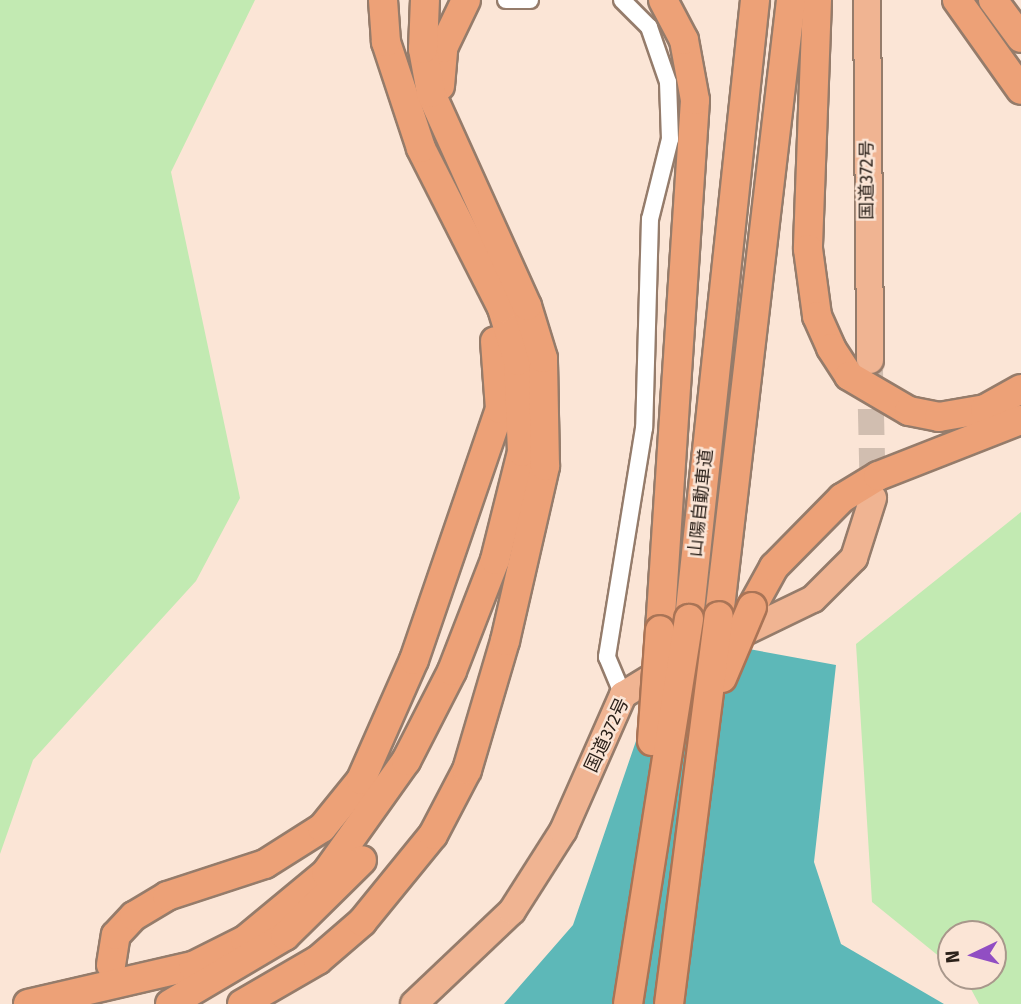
<!DOCTYPE html>
<meta charset="utf-8">
<style>
body{margin:0}
#map{position:relative;width:1021px;height:1004px;overflow:hidden;background:#fbe5d6;font-family:"Fira Sans","Noto Sans JP",sans-serif}
div>[style]{position:absolute}
.green>*{inset:0;background:#c2eab2}
.water>*{inset:0;background:#5db8b8}
.trunk-tunnel>*{height:26px;margin-top:-13px;transform-origin:0;background:repeating-linear-gradient(90deg,#d1beb0 0 26px,transparent 0 39px)}
.roads{filter:drop-shadow(2px 0 #957c6b) drop-shadow(-2px 0 #957c6b) drop-shadow(0 2px #957c6b) drop-shadow(0 -2px #957c6b)}
.minor>*{height:16px;margin:-8px;padding:0 8px;transform-origin:8px;border-radius:8px;background:#fff}
.trunk>*{height:26px;margin:-13px;padding:0 13px;transform-origin:13px;border-radius:13px;background:#f0b492}
.motorway>*{height:28px;margin:-14px;padding:0 14px;transform-origin:14px;border-radius:14px;background:#eda177}
.bridges{filter:drop-shadow(2px 0 #a97456) drop-shadow(-2px 0 #a97456) drop-shadow(0 2px #a97456) drop-shadow(0 -2px #a97456)}
.motorway-bridge>*{height:28px;margin:-14px;padding:0 14px;transform-origin:14px;border-radius:14px;background:#eda177}
span{translate:-50% -50%;white-space:nowrap;text-align:center;line-height:1.15;-webkit-text-stroke:5px #fbe5d6;paint-order:stroke}
.street-label{font-size:18px;color:#2b211a}
.north{position:absolute;left:937px;top:920px;width:70px;height:70px;box-sizing:border-box;background:#fbe5d6;border:2px solid #a8978b;border-radius:50%;rotate:265deg;font-size:19px;font-weight:700;line-height:28px;text-align:center;color:#2b211a}
.north::after{content:'';display:block;margin:auto;width:24px;height:32px;background:#914ec3;clip-path:polygon(50% 0,100% 100%,50% 72%,0 100%)}
</style>
<div id="map">
<div class="green">
<div style="clip-path:polygon(0 0,255px 0,171px 172px,240px 498px,196px 581px,33px 760px,0 854px)"></div>
<div style="clip-path:polygon(1021px 512px,1021px 1004px,979px 1004px,964px 976px,993px 976px,993px 934px,951px 934px,951px 966px,872px 902px,856px 644px)"></div>
</div>
<div class="water">
<div style="clip-path:polygon(749px 649px,836px 665px,814px 862px,841px 944px,944px 1004px,504px 1004px,573px 925px,636px 741px)"></div>
</div>
<div class="trunk-tunnel">
<div style="left:870px;top:370px;width:128px;rotate:88.7deg"></div>
</div>
<div class="roads">
<div class="minor">
<div style="left:506px;top:0;width:24px"></div>
<div style="left:622px;top:0;width:38px;rotate:45deg"></div>
<div style="left:649px;top:27px;width:58px;rotate:70.9deg"></div>
<div style="left:668px;top:82px;width:57px;rotate:88deg"></div>
<div style="left:670px;top:139px;width:82px;rotate:104deg"></div>
<div style="left:650px;top:219px;width:209px;rotate:91.6deg"></div>
<div style="left:644px;top:428px;width:232px;rotate:99.2deg"></div>
<div style="left:607px;top:657px;width:41px;rotate:67.2deg"></div>
</div>
<div class="trunk">
<div style="left:867px;top:0;width:360px;rotate:89.5deg"></div>
<div style="left:728px;top:640px;width:94px;rotate:-25.8deg"></div>
<div style="left:813px;top:599px;width:58px;rotate:-45deg"></div>
<div style="left:854px;top:558px;width:63px;rotate:-72.4deg"></div>
<div style="left:414px;top:1004px;width:135px;rotate:-43.5deg"></div>
<div style="left:512px;top:911px;width:95px;rotate:-57.5deg"></div>
<div style="left:563px;top:831px;width:149px;rotate:-66.2deg"></div>
<div style="left:623px;top:695px;width:60px;rotate:-31.3deg"></div>
</div>
<div class="motorway">
<div style="left:817px;top:0;width:249px;rotate:92.1deg"></div>
<div style="left:808px;top:249px;width:68px;rotate:82.3deg"></div>
<div style="left:817px;top:316px;width:35px;rotate:66deg"></div>
<div style="left:831px;top:348px;width:33px;rotate:57deg"></div>
<div style="left:849px;top:376px;width:69px;rotate:30.3deg"></div>
<div style="left:909px;top:411px;width:31px;rotate:11deg"></div>
<div style="left:939px;top:417px;width:47px;rotate:-9.9deg"></div>
<div style="left:985px;top:409px;width:41px;rotate:-29.1deg"></div>
<div style="left:957px;top:0;width:110px;rotate:54.6deg"></div>
<div style="left:993px;top:0;width:47px;rotate:53.6deg"></div>
<div style="left:440px;top:86px;width:38px;rotate:-85deg"></div>
<div style="left:443px;top:48px;width:53px;rotate:-64.4deg"></div>
<div style="left:752px;top:607px;width:46px;rotate:-61.2deg"></div>
<div style="left:774px;top:567px;width:97px;rotate:-45.4deg"></div>
<div style="left:842px;top:498px;width:42px;rotate:-31.4deg"></div>
<div style="left:878px;top:476px;width:154px;rotate:-21.4deg"></div>
<div style="left:719px;top:616px;width:620px;rotate:-83.33deg"></div>
<div style="left:689px;top:619px;width:623px;rotate:-83.91deg"></div>
<div style="left:660px;top:630px;width:531px;rotate:-86.22deg"></div>
<div style="left:695px;top:100px;width:61px;rotate:-100.4deg"></div>
<div style="left:684px;top:40px;width:45px;rotate:-117.7deg"></div>
<div style="left:111px;top:965px;width:30px;rotate:-81deg"></div>
<div style="left:116px;top:935px;width:26px;rotate:-47deg"></div>
<div style="left:134px;top:916px;width:39px;rotate:-31deg"></div>
<div style="left:167px;top:896px;width:103px;rotate:-18.1deg"></div>
<div style="left:265px;top:864px;width:67px;rotate:-32.3deg"></div>
<div style="left:322px;top:828px;width:62px;rotate:-50.9deg"></div>
<div style="left:361px;top:780px;width:131px;rotate:-66.2deg"></div>
<div style="left:414px;top:660px;width:265px;rotate:-71.1deg"></div>
<div style="left:500px;top:409px;width:68px;rotate:-94.2deg"></div>
<div style="left:28px;top:1004px;width:169px;rotate:-13deg"></div>
<div style="left:193px;top:966px;width:58px;rotate:-26.6deg"></div>
<div style="left:245px;top:940px;width:105px;rotate:-39.6deg"></div>
<div style="left:326px;top:873px;width:138px;rotate:-54.5deg"></div>
<div style="left:406px;top:761px;width:101px;rotate:-62.9deg"></div>
<div style="left:452px;top:671px;width:119px;rotate:-68.8deg"></div>
<div style="left:495px;top:560px;width:111px;rotate:-76deg"></div>
<div style="left:522px;top:452px;width:91px;rotate:-92.5deg"></div>
<div style="left:518px;top:361px;width:55px;rotate:-106.8deg"></div>
<div style="left:502px;top:308px;width:179px;rotate:-116.9deg"></div>
<div style="left:421px;top:148px;width:112px;rotate:-108.3deg"></div>
<div style="left:386px;top:42px;width:42px;rotate:-94.1deg"></div>
<div style="left:170px;top:1004px;width:134px;rotate:-30.6deg"></div>
<div style="left:285px;top:936px;width:108px;rotate:-44.6deg"></div>
<div style="left:242px;top:1004px;width:88px;rotate:-30.1deg"></div>
<div style="left:318px;top:960px;width:58px;rotate:-40.8deg"></div>
<div style="left:362px;top:922px;width:112px;rotate:-50.8deg"></div>
<div style="left:433px;top:835px;width:73px;rotate:-62.4deg"></div>
<div style="left:467px;top:770px;width:134px;rotate:-73.6deg"></div>
<div style="left:505px;top:641px;width:180px;rotate:-77.1deg"></div>
<div style="left:545px;top:466px;width:108px;rotate:-91.1deg"></div>
<div style="left:543px;top:358px;width:54px;rotate:-107.1deg"></div>
<div style="left:527px;top:306px;width:234px;rotate:-114.3deg"></div>
<div style="left:431px;top:93px;width:45px;rotate:-100.3deg"></div>
<div style="left:423px;top:49px;width:49px;rotate:-87.7deg"></div>
</div>
</div>
<div class="bridges">
<div class="motorway-bridge">
<div style="left:722px;top:678px;width:77px;rotate:-67.1deg"></div>
<div style="left:652px;top:741px;width:111px;rotate:-85.9deg"></div>
<div style="left:628px;top:1004px;width:390px;rotate:-81deg"></div>
<div style="left:669px;top:1004px;width:391px;rotate:-82.7deg"></div>
</div>
</div>
<div class="street-label">
<span style="left:867px;top:180px;rotate:-90deg">国道372号</span>
<span style="left:701px;top:503px;rotate:-84deg">山陽自動車道</span>
<span style="left:607px;top:735px;rotate:-65deg">国道372号</span>
</div>
<div class="north">N</div>
</div>
